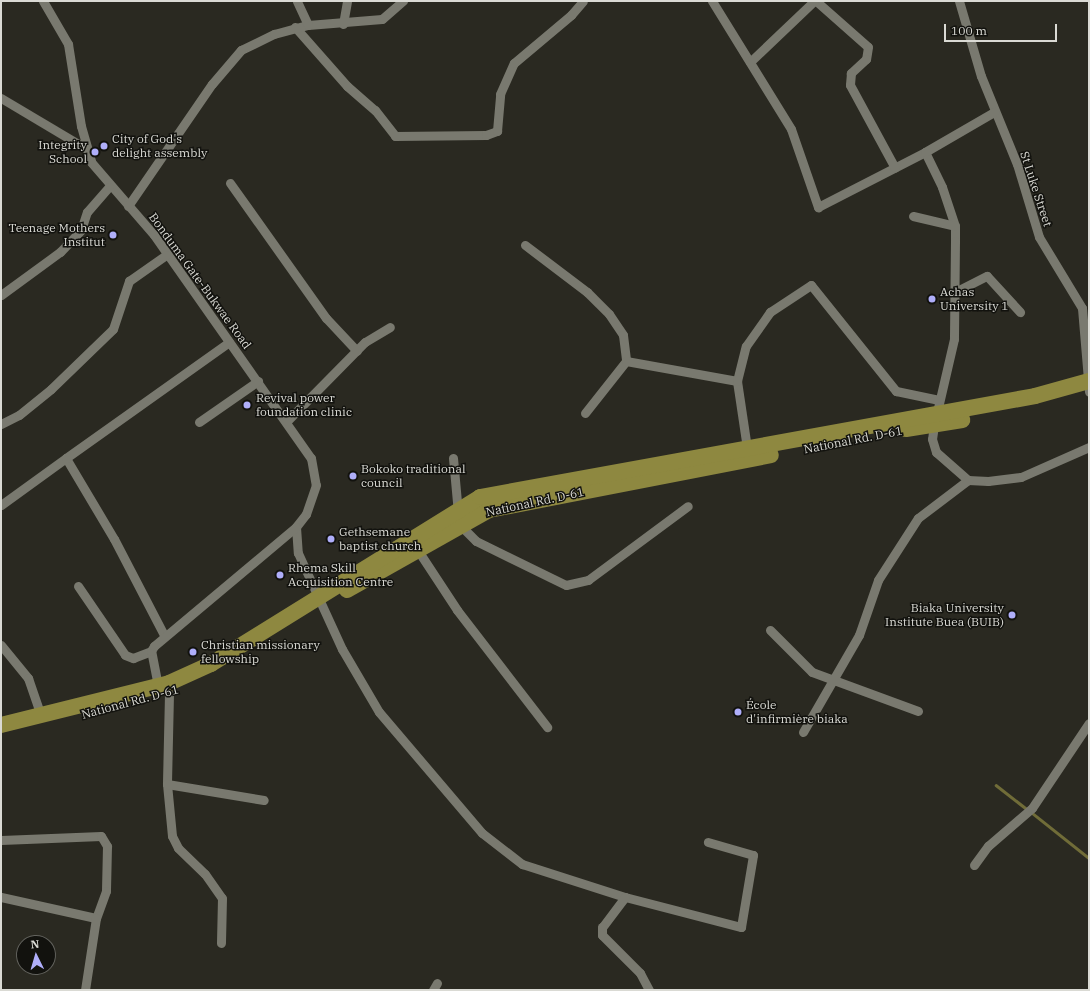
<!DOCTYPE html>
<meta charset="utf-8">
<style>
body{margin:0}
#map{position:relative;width:1090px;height:991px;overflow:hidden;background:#2a2921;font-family:"IBM Plex Serif",serif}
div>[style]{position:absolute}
.stream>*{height:2.5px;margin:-1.25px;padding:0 1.25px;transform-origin:1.25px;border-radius:1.25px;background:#706c38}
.street>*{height:9px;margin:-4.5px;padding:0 4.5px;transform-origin:4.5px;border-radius:4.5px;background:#79796f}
.highway>*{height:16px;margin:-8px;padding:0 8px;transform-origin:8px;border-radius:8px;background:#8e8840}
.dots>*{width:11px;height:11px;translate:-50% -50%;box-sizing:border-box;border:2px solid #12120e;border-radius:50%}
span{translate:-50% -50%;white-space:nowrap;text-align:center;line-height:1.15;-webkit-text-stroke:3px #12120e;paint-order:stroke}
.poi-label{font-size:12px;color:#dadad4}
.left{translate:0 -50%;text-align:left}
.right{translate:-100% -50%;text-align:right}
.street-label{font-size:12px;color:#dadad4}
.frame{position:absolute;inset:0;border:2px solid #dadad4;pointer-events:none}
.north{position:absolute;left:16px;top:935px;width:40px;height:40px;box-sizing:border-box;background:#12120e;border:1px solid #62625d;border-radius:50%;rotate:355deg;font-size:11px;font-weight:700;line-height:16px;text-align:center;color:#dadad4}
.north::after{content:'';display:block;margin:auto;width:14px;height:18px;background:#afaefa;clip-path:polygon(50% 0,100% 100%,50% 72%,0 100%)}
.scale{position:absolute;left:944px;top:24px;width:113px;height:18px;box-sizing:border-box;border:2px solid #dadad4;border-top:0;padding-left:5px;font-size:12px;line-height:14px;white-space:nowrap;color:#dadad4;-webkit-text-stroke:3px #12120e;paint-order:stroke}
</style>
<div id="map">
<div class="stream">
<div style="left:996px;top:785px;width:39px;rotate:38deg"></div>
<div style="left:1031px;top:812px;width:74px;rotate:38.4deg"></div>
</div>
<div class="street">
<div style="left:43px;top:1px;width:50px;rotate:59.8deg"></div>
<div style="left:68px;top:44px;width:83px;rotate:81deg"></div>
<div style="left:81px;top:126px;width:37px;rotate:74deg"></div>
<div style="left:91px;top:162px;width:96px;rotate:49.2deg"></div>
<div style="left:154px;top:235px;width:273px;rotate:54.9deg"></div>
<div style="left:311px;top:458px;width:27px;rotate:80deg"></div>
<div style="left:316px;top:485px;width:31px;rotate:109deg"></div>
<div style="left:306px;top:514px;width:16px;rotate:128deg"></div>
<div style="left:296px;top:527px;width:26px;rotate:86deg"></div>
<div style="left:298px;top:553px;width:106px;rotate:65.4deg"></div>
<div style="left:342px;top:649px;width:73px;rotate:59.6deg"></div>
<div style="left:379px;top:712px;width:159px;rotate:49.6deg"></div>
<div style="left:482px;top:833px;width:51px;rotate:37.8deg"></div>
<div style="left:522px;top:864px;width:108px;rotate:17.8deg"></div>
<div style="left:625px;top:897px;width:120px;rotate:14.5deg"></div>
<div style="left:741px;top:927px;width:73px;rotate:-80.5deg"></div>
<div style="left:753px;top:855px;width:47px;rotate:-163.9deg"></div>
<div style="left:712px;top:1px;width:150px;rotate:58.3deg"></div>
<div style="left:791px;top:129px;width:83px;rotate:70.9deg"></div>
<div style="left:818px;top:207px;width:120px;rotate:-27.2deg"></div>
<div style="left:925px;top:152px;width:39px;rotate:64deg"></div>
<div style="left:942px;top:187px;width:41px;rotate:71.6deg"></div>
<div style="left:955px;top:226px;width:15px;rotate:90deg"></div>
<div style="left:955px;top:241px;width:98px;rotate:90.6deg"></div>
<div style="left:954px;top:339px;width:88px;rotate:103.1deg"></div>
<div style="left:934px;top:425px;width:14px;rotate:98deg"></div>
<div style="left:932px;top:439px;width:14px;rotate:73deg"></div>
<div style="left:936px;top:452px;width:43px;rotate:41.2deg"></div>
<div style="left:968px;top:480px;width:20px;rotate:3deg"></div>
<div style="left:988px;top:481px;width:33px;rotate:-7deg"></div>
<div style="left:1021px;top:477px;width:74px;rotate:-23.8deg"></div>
<div style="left:816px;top:1px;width:69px;rotate:41.5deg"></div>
<div style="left:868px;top:47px;width:12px;rotate:99deg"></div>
<div style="left:866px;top:59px;width:21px;rotate:137deg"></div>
<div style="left:851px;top:73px;width:12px;rotate:95deg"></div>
<div style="left:850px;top:85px;width:94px;rotate:61.5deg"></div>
<div style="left:959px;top:1px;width:78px;rotate:73.7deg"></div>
<div style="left:981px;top:76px;width:95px;rotate:67.8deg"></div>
<div style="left:1017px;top:164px;width:76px;rotate:73.2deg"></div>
<div style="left:1039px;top:237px;width:83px;rotate:58.8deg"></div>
<div style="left:1082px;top:308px;width:84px;rotate:85.2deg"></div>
<div style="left:343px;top:24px;width:23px;rotate:-80deg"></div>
<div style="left:308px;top:25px;width:74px;rotate:-4.6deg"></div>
<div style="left:382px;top:19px;width:28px;rotate:-41deg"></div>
<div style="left:295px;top:27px;width:79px;rotate:48.6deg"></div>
<div style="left:347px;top:86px;width:37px;rotate:41deg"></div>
<div style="left:375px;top:110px;width:33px;rotate:52deg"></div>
<div style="left:395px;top:136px;width:91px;rotate:-0.6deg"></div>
<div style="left:486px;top:135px;width:12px;rotate:-20deg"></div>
<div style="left:497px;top:131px;width:37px;rotate:-85deg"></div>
<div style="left:500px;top:94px;width:34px;rotate:-66deg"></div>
<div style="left:514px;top:63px;width:75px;rotate:-40.1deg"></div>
<div style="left:571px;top:15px;width:18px;rotate:-49deg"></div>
<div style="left:750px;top:62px;width:88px;rotate:-43.6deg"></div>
<div style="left:1px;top:98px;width:98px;rotate:30.8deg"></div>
<div style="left:925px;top:152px;width:80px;rotate:-30.1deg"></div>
<div style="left:230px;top:183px;width:166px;rotate:54.6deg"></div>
<div style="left:326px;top:318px;width:45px;rotate:46.8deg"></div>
<div style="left:128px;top:206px;width:148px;rotate:-55.5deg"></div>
<div style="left:212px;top:84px;width:45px;rotate:-49.5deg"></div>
<div style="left:241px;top:50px;width:37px;rotate:-26deg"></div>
<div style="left:274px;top:34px;width:35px;rotate:-15deg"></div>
<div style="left:308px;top:25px;width:26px;rotate:-115deg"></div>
<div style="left:913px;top:216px;width:43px;rotate:13.4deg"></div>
<div style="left:525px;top:245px;width:78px;rotate:37.2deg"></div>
<div style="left:587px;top:292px;width:31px;rotate:45deg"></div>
<div style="left:609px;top:314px;width:25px;rotate:56deg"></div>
<div style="left:623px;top:335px;width:26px;rotate:83deg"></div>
<div style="left:953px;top:293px;width:38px;rotate:-27deg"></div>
<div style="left:987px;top:276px;width:49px;rotate:47.5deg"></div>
<div style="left:1px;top:295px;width:73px;rotate:-36.1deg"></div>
<div style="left:60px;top:252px;width:30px;rotate:-46deg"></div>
<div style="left:81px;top:230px;width:19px;rotate:-72deg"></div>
<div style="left:87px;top:212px;width:33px;rotate:-49deg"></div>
<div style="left:585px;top:413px;width:66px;rotate:-51.7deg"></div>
<div style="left:626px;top:361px;width:113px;rotate:10.2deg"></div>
<div style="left:287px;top:421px;width:111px;rotate:-45.4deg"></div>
<div style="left:365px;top:342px;width:29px;rotate:-31deg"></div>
<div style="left:199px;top:422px;width:72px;rotate:-34.8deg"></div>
<div style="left:1px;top:424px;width:20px;rotate:-27deg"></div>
<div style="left:19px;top:415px;width:41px;rotate:-39.1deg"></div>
<div style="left:51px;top:389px;width:86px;rotate:-44.1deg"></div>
<div style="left:113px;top:329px;width:51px;rotate:-71.6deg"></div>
<div style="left:129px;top:281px;width:45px;rotate:-35.1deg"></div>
<div style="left:747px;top:448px;width:68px;rotate:-98.5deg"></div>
<div style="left:737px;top:381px;width:36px;rotate:-76deg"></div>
<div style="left:746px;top:346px;width:42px;rotate:-54.8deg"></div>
<div style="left:770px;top:312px;width:49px;rotate:-33.4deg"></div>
<div style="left:811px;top:285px;width:136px;rotate:51.3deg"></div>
<div style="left:896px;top:391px;width:44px;rotate:11.8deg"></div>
<div style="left:453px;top:458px;width:66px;rotate:84.8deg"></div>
<div style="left:459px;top:524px;width:24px;rotate:45deg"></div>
<div style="left:476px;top:541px;width:100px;rotate:26.1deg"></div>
<div style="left:566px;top:585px;width:23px;rotate:-13deg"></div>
<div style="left:588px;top:580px;width:124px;rotate:-36.5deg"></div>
<div style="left:1px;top:505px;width:80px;rotate:-35.9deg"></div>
<div style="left:417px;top:549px;width:73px;rotate:56.7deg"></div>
<div style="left:457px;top:610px;width:148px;rotate:52.4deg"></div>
<div style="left:78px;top:586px;width:83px;rotate:55.7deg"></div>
<div style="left:125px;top:655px;width:9px;rotate:21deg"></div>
<div style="left:133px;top:658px;width:19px;rotate:-21deg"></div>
<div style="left:770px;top:630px;width:59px;rotate:45deg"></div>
<div style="left:812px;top:672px;width:113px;rotate:20.2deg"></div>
<div style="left:164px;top:635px;width:108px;rotate:-117.5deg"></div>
<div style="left:114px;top:539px;width:94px;rotate:-120.7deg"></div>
<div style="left:66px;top:458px;width:200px;rotate:-35.4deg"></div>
<div style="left:1px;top:645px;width:43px;rotate:50.7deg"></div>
<div style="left:28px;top:678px;width:39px;rotate:71deg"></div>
<div style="left:158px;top:686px;width:36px;rotate:-101deg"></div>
<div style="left:151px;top:651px;width:6px;rotate:-59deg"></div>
<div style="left:154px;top:646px;width:185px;rotate:-40deg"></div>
<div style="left:169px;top:694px;width:90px;rotate:91.3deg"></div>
<div style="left:167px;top:784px;width:52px;rotate:84.5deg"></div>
<div style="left:172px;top:836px;width:13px;rotate:63deg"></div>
<div style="left:178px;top:848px;width:37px;rotate:44deg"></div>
<div style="left:205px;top:874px;width:29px;rotate:55deg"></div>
<div style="left:222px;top:898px;width:45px;rotate:91.3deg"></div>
<div style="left:803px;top:732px;width:112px;rotate:-60deg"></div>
<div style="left:859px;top:635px;width:58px;rotate:-70.9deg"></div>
<div style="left:878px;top:580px;width:74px;rotate:-57.2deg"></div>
<div style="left:918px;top:518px;width:63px;rotate:-37.2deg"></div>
<div style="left:167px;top:784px;width:98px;rotate:9.4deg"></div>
<div style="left:1px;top:840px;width:100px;rotate:-2.3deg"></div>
<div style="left:101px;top:836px;width:12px;rotate:59deg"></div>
<div style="left:107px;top:846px;width:45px;rotate:91.3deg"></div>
<div style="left:106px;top:891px;width:29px;rotate:110deg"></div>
<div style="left:974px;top:865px;width:24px;rotate:-54deg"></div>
<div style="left:988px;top:846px;width:58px;rotate:-40.8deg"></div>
<div style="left:1032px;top:808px;width:102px;rotate:-56.2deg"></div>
<div style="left:1px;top:897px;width:97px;rotate:12.5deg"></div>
<div style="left:96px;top:918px;width:73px;rotate:98.7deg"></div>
<div style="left:625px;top:897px;width:38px;rotate:127deg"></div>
<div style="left:602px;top:927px;width:8px;rotate:90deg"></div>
<div style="left:602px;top:935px;width:54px;rotate:45deg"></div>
<div style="left:640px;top:973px;width:19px;rotate:62deg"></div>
<div style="left:433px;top:990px;width:8px;rotate:-60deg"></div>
</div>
<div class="highway">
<div style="left:906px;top:429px;width:57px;rotate:-9.1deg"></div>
<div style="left:347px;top:590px;width:163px;rotate:-29.4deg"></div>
<div style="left:489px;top:510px;width:287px;rotate:-11deg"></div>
<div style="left:1px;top:725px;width:173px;rotate:-14deg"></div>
<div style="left:169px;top:683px;width:46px;rotate:-24.3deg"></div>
<div style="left:211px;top:664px;width:317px;rotate:-31.8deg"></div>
<div style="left:480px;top:497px;width:564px;rotate:-10.31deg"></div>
<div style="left:1035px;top:396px;width:56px;rotate:-15.5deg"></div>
</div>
<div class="dots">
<div style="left:104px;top:146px;background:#afaefa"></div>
<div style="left:95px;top:152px;background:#afaefa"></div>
<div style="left:113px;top:235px;background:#afaefa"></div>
<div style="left:932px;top:299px;background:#afaefa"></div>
<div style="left:247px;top:405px;background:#afaefa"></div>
<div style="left:353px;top:476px;background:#afaefa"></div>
<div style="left:331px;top:539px;background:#afaefa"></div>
<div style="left:280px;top:575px;background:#afaefa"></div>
<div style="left:1012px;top:615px;background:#afaefa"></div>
<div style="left:193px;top:652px;background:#afaefa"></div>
<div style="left:738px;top:712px;background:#afaefa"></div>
</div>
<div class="poi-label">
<span class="left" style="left:112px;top:146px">City of God's<br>delight assembly</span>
<span class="right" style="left:87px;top:152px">Integrity<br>School</span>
<span class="right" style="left:105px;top:235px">Teenage Mothers<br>Institut</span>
<span class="left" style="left:940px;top:299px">Achas<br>University 1</span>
<span class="left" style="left:256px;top:405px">Revival power<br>foundation clinic</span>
<span class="left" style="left:361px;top:476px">Bokoko traditional<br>council</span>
<span class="left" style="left:339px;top:539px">Gethsemane<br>baptist church</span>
<span class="left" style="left:288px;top:575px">Rhema Skill<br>Acquisition Centre</span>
<span class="right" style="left:1004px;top:615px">Biaka University<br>Institute Buea (BUIB)</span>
<span class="left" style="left:201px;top:652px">Christian missionary<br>fellowship</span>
<span class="left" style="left:746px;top:712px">École<br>d'infirmière biaka</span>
</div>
<div class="street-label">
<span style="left:1036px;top:189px;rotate:72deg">St Luke Street</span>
<span style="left:200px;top:281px;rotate:54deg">Bonduma Gate-Bukwae Road</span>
<span style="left:853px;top:440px;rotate:-11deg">National Rd. D-61</span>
<span style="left:535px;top:502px;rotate:-12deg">National Rd. D-61</span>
<span style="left:130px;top:702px;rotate:-15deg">National Rd. D-61</span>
</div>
<div class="frame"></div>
<div class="north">N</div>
<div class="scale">100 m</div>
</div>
